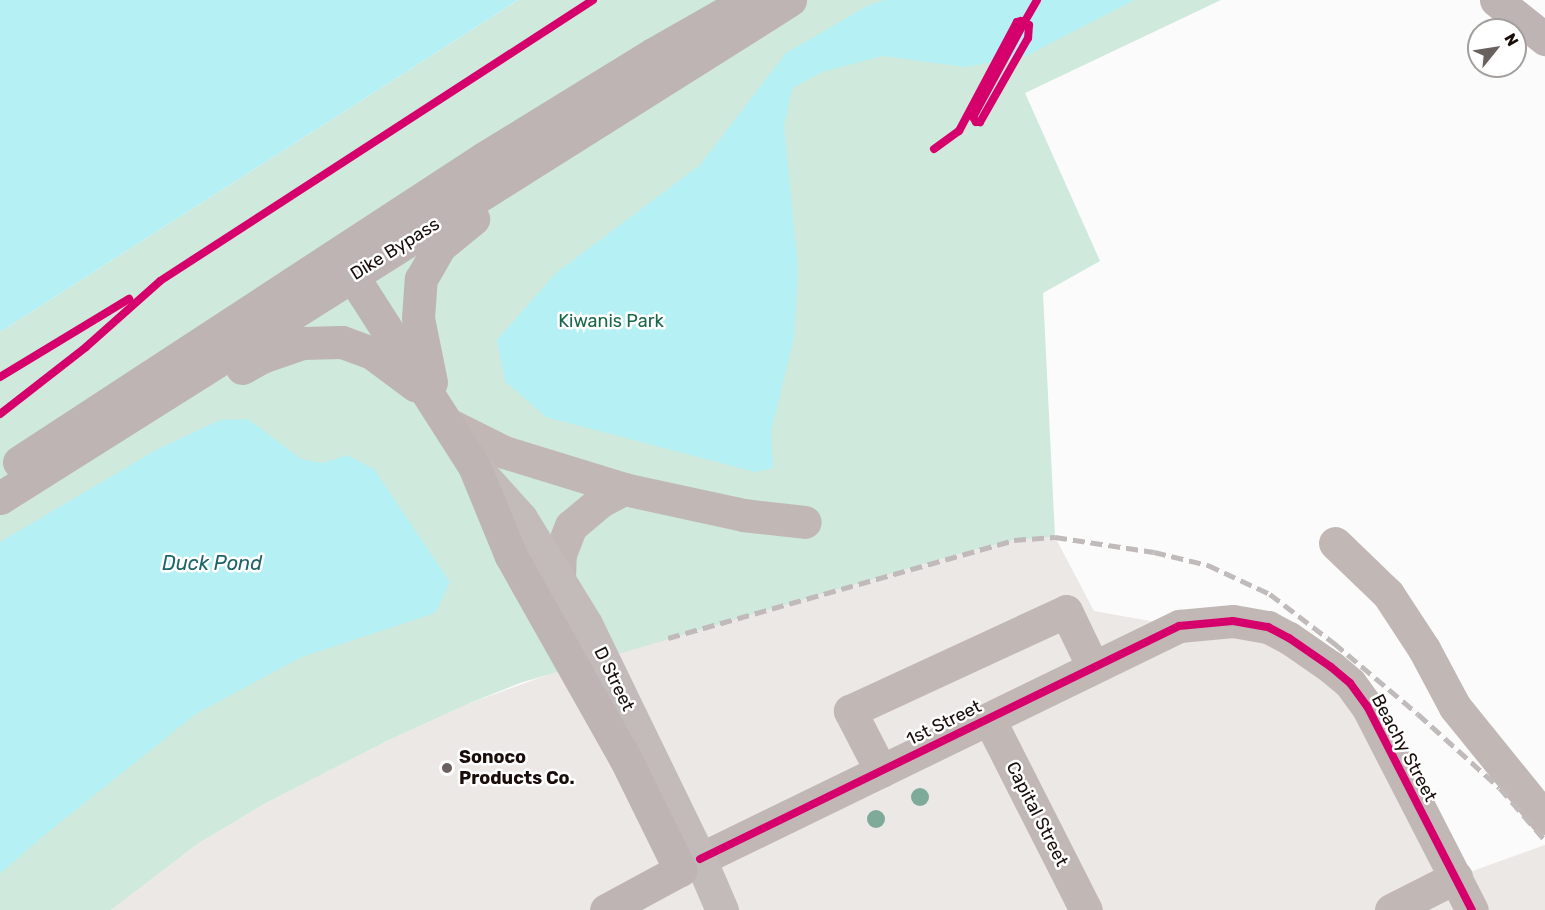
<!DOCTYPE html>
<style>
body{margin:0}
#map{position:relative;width:1545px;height:910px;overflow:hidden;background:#fbfbfb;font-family:Rubik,sans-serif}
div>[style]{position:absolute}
.built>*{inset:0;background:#ece8e6}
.green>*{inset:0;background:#cfe9dc}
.water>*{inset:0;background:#b5f1f4}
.path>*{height:4px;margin-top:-2px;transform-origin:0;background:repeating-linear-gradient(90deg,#bfb9b7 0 4.5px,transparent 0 9px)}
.minor>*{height:33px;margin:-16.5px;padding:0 16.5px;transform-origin:16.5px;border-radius:16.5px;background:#c1b8b6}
.major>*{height:33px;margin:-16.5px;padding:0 16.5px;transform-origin:16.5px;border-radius:16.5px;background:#c3baba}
.highway>*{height:33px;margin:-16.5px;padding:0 16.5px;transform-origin:16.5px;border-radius:16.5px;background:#beb4b4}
.rail>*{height:4.5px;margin-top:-2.25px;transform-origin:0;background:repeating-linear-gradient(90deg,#c0bbba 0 12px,transparent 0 18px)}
.cycleway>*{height:8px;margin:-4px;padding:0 4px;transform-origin:4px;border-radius:4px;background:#d6006c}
.trees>*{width:18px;height:18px;margin:-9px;border-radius:50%;background:#7eaa99}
.dots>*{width:16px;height:16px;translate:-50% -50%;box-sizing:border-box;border:3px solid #fff;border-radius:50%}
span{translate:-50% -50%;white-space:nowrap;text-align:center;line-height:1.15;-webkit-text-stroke:5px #fff;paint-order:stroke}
.street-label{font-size:18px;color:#190e0a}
.park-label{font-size:18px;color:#186748}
.poi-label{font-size:18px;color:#190e0a;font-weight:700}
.left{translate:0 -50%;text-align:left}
.water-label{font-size:20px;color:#1d6367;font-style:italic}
.north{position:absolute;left:1467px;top:18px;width:60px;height:60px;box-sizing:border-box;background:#fff;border:2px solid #a39f9d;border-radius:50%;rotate:60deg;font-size:16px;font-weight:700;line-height:24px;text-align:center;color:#190e0a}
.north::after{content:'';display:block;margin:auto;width:21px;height:27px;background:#68615e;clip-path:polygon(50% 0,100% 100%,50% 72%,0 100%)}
</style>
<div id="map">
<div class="built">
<div style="clip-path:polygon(1055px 537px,1094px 611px,1179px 626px,1214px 621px,1331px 667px,1456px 877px,1545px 845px,1545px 910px,111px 910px,199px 843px,266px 803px,387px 741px,470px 703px,572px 666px,951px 556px,1014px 540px)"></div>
</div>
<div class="green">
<div style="clip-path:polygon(518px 0,1221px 0,1025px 93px,1100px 261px,1043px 293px,1055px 537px,1014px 540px,951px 556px,520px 683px,470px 703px,387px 741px,266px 803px,199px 843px,111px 910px,0 910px,0 332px)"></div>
</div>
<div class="water">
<div style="clip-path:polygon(0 0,518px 0,0 332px)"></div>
<div style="clip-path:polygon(885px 0,1134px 0,1026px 56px,965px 67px,883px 56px,822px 72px,792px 88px,784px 126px,798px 269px,794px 337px,771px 432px,773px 468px,755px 472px,546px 417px,505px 381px,497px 340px,556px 273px,700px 165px,786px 53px,869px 5px)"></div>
<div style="clip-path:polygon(248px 419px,301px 459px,323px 463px,347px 455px,374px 469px,450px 582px,435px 613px,302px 657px,197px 713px,43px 836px,0 874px,0 542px,156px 450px,220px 420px)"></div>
</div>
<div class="path">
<div style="left:934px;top:149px;width:31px;rotate:-36deg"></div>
</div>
<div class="minor">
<div style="left:450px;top:425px;width:60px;rotate:26.6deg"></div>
<div style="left:504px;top:452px;width:126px;rotate:17.1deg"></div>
<div style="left:624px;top:489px;width:122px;rotate:12.3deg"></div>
<div style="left:743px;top:515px;width:62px;rotate:6.4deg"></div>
<div style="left:1335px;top:543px;width:74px;rotate:43.9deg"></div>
<div style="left:1388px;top:594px;width:66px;rotate:56.8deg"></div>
<div style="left:1424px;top:649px;width:66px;rotate:61.9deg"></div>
<div style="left:1455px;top:707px;width:143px;rotate:51deg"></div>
<div style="left:559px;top:577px;width:23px;rotate:-88deg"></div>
<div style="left:560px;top:554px;width:30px;rotate:-69deg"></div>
<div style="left:571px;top:526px;width:39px;rotate:-40deg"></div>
<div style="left:601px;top:501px;width:26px;rotate:-28deg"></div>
<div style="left:989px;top:719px;width:214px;rotate:63.1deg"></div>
<div style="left:881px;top:771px;width:68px;rotate:-117.3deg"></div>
<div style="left:850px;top:711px;width:238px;rotate:-24.8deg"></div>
<div style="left:1066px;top:611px;width:62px;rotate:64.3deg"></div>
<div style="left:700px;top:859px;width:533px;rotate:-25.94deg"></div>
<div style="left:1179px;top:626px;width:54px;rotate:-5.3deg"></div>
<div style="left:1233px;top:621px;width:36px;rotate:10deg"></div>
<div style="left:1268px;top:627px;width:24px;rotate:28deg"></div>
<div style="left:1289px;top:638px;width:51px;rotate:34.6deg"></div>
<div style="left:1331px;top:667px;width:25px;rotate:40deg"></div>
<div style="left:1350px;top:683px;width:29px;rotate:54deg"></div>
<div style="left:1367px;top:706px;width:229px;rotate:62.8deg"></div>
<div style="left:1391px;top:910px;width:73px;rotate:-26.9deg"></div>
</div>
<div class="major">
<div style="left:474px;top:466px;width:70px;rotate:47.9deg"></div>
<div style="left:521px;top:518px;width:124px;rotate:58.5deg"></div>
<div style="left:586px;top:624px;width:261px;rotate:64.1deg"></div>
<div style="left:700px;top:859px;width:56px;rotate:66.7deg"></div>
</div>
<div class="highway">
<div style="left:1496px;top:0;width:63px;rotate:38.5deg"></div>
<div style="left:341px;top:258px;width:247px;rotate:57.4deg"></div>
<div style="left:474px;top:466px;width:97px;rotate:67.7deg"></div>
<div style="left:511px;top:556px;width:232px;rotate:60.6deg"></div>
<div style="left:625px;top:758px;width:125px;rotate:63.8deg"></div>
<div style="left:680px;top:870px;width:84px;rotate:151.6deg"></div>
<div style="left:242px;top:368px;width:23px;rotate:-29deg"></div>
<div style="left:262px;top:357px;width:42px;rotate:-19.3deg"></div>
<div style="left:302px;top:343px;width:40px;rotate:-1.4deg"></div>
<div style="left:342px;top:342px;width:32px;rotate:20deg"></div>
<div style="left:372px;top:353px;width:54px;rotate:36.7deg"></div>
<div style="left:431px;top:382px;width:65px;rotate:-101.5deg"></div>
<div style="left:418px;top:318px;width:39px;rotate:-86deg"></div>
<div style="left:421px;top:279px;width:38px;rotate:-60deg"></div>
<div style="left:440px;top:246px;width:43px;rotate:-39.3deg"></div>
<div style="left:19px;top:462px;width:556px;rotate:-33.18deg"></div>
<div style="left:484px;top:158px;width:198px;rotate:-31.6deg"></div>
<div style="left:653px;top:54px;width:109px;rotate:-29.6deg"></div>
<div style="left:0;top:498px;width:934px;rotate:-32.23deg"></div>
</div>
<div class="rail">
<div style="left:668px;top:638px;width:360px;rotate:-15.8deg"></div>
<div style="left:1014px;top:540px;width:41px;rotate:-4.2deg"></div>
<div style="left:1055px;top:537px;width:100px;rotate:8.6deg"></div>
<div style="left:1154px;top:552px;width:56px;rotate:13.5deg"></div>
<div style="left:1208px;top:565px;width:68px;rotate:25.1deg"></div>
<div style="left:1270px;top:594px;width:81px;rotate:37.4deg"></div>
<div style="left:1334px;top:643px;width:110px;rotate:40.2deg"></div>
<div style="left:1418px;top:714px;width:110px;rotate:42.1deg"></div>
<div style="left:1500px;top:788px;width:69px;rotate:49.1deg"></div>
</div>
<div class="cycleway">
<div style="left:934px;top:149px;width:31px;rotate:-36deg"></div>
<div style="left:959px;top:131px;width:123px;rotate:-62deg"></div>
<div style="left:1017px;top:22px;width:4px;rotate:-14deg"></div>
<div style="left:1021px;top:21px;width:9px;rotate:27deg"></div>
<div style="left:1029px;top:25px;width:13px;rotate:94deg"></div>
<div style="left:1028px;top:38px;width:97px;rotate:119.7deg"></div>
<div style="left:980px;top:122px;width:4px;rotate:180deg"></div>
<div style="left:976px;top:122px;width:6px;rotate:-121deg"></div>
<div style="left:973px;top:117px;width:109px;rotate:-61.6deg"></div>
<div style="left:1025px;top:21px;width:24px;rotate:-60deg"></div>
<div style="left:0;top:377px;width:151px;rotate:-31.2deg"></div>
<div style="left:0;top:414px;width:109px;rotate:-37.9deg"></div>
<div style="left:86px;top:347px;width:99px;rotate:-41.7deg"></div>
<div style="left:160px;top:281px;width:516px;rotate:-32.98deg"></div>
<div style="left:700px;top:859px;width:533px;rotate:-25.94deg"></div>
<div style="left:1179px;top:626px;width:54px;rotate:-5.3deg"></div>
<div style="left:1233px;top:621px;width:36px;rotate:10deg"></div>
<div style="left:1268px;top:627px;width:24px;rotate:28deg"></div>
<div style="left:1289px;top:638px;width:51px;rotate:34.6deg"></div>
<div style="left:1331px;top:667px;width:25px;rotate:40deg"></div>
<div style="left:1350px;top:683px;width:29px;rotate:54deg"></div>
<div style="left:1367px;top:706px;width:229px;rotate:62.8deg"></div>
</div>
<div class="trees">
<div style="left:920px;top:797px"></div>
<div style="left:876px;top:819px"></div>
</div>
<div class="dots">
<div style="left:447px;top:768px;background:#68615e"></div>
</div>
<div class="street-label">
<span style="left:395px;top:249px;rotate:-32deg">Dike Bypass</span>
<span style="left:614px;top:679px;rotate:64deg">D Street</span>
<span style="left:944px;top:723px;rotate:-26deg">1st Street</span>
<span style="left:1404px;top:748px;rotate:62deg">Beachy Street</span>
<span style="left:1037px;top:814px;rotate:63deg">Capital Street</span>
</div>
<div class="park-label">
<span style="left:611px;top:321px">Kiwanis Park</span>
</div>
<div class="poi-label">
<span class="left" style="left:459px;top:768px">Sonoco<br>Products Co.</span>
</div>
<div class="water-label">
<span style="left:212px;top:563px">Duck Pond</span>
</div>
<div class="north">N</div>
</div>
